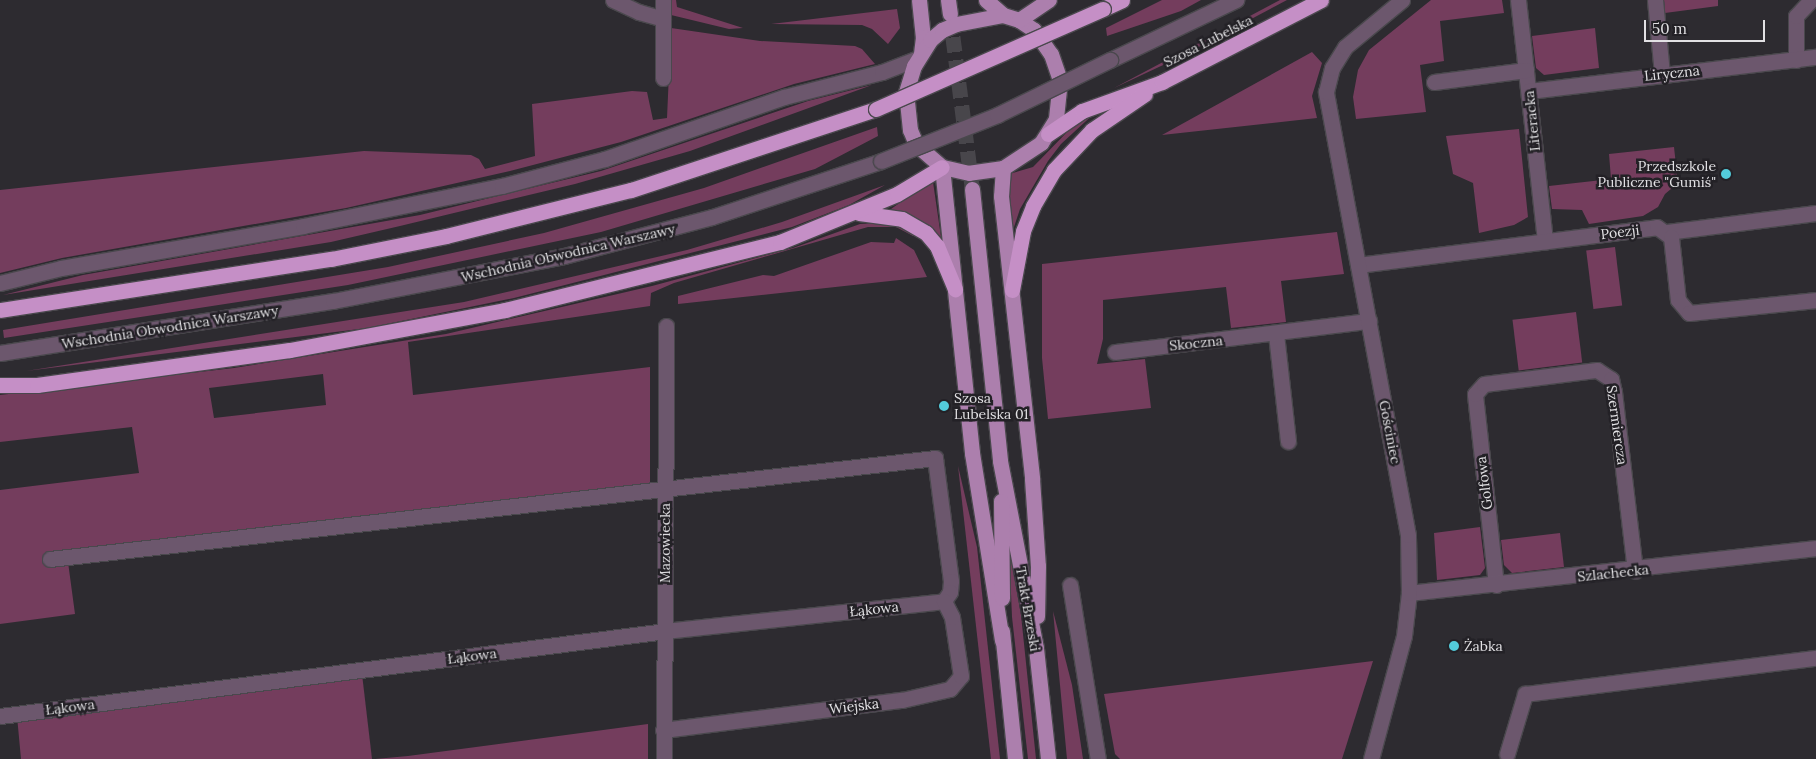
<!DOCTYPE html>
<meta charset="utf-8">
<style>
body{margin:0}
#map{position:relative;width:1816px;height:759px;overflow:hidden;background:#2d2b30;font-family:Lora,serif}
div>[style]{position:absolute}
.green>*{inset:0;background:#743d5d;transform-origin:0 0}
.major-tunnel>*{height:15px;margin-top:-7.5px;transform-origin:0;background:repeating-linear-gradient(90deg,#48464b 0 15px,transparent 0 23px)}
.roads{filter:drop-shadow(1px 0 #4a484d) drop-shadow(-1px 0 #4a484d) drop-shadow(0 1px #4a484d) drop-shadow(0 -1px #4a484d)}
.minor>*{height:15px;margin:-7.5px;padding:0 7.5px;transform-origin:7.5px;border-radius:7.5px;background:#6c576d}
.major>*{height:15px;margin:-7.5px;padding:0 7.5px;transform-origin:7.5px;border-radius:7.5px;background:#ac7fad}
.highway>*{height:15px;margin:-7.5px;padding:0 7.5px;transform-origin:7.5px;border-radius:7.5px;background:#c58fc6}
.bridges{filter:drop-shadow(1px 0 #4a484d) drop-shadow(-1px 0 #4a484d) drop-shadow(0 1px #4a484d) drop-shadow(0 -1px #4a484d)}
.minor-bridge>*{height:15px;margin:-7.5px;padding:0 7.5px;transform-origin:7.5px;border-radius:7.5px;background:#6c576d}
.highway-bridge>*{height:15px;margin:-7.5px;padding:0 7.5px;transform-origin:7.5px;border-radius:7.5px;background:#c58fc6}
.dots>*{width:14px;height:14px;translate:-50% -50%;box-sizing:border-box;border:2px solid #232126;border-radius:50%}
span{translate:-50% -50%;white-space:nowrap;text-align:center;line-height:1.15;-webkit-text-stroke:5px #232126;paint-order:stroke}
.street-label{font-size:14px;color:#e2e1e4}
.poi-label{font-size:14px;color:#e2e1e4}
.right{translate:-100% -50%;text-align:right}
.left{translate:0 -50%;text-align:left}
.scale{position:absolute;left:1644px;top:20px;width:121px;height:22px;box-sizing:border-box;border:2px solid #e2e1e4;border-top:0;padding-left:6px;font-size:15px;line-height:18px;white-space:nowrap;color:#e2e1e4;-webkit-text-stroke:4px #232126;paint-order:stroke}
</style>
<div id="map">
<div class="green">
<div style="clip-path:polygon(671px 0,676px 0,677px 7px,743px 28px,729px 29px,671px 15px)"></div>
<div style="clip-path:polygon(1162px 0,1201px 0,1181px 11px,1107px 36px,1106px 28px)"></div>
<div style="clip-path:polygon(1280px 0,1287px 0,1176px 59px,1114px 88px)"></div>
<div style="clip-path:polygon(1431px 0,1502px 0,1504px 13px,1440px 21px,1444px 61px,1420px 65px,1426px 112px,1356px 119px,1353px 97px,1358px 70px,1369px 50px)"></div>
<div style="clip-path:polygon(1664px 0,1718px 0,1718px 6px,1665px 13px)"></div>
<div style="clip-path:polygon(897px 9px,900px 28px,888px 44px,872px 29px,862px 25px,771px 24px)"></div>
<div style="clip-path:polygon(671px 28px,760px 41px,855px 46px,862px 49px,875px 64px,794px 84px,621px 142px,510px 171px,346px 208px,62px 258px,0 273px,0 190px,364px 151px,471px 155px,479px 159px,485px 169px,535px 156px,532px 104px,632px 91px,647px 92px,653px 120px,667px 118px)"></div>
<div style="clip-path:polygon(1595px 28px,1599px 68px,1544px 75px,1536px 68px,1532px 36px)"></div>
<div style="clip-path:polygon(1312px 52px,1322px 63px,1312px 96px,1317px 118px,1162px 135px)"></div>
<div style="clip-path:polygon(872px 85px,690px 151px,575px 184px,400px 226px,331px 242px,3px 295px,83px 275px,420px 215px,601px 171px,808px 101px)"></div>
<div style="clip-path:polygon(1098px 110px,1061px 144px,1048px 161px,1020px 209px,1011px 236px,1008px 214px,1009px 174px,1033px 167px,1071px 128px)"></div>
<div style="clip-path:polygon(877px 127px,878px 136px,815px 169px,601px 232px,348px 285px,4px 338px,3px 330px,388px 267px,544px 233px,704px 188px)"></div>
<div style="clip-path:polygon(1519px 129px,1528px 217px,1514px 225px,1479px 233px,1473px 183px,1453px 174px,1446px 136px)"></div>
<div style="clip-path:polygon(1674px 147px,1678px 183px,1665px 194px,1658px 207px,1643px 216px,1589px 224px,1582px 210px,1552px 209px,1549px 186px,1611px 179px,1609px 154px)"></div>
<div style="clip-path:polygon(932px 180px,933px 182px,941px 237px,929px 228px,891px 209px)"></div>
<div style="clip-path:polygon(885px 185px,849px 205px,792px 227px,514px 298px,367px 328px,26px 371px,464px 302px,687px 250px,782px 222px)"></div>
<div style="clip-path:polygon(evenodd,877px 223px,900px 226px,915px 234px,913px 236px,896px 227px,868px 227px,674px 283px,651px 293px,650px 306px,408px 342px,413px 395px,650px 367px,650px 492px,68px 562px,75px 614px,0 624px,0 490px,139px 473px,132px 427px,0 442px,0 395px,234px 368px,446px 334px,652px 286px,793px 248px,860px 224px,877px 223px,323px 374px,326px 405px,214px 418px,209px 388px,323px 374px)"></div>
<div style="clip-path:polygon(1337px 232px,1344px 274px,1281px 281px,1286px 322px,1231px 328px,1226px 287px,1103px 300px,1103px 339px,1097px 364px,1145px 359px,1151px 408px,1048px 419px,1042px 358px,1042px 264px)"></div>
<div style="clip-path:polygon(896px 238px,914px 250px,927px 277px,678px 304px,678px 296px,763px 275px,774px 276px,871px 242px,894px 243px)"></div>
<div style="left:1615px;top:247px;width:59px;height:29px;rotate:83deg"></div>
<div style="left:1576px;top:312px;width:51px;height:64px;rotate:83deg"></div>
<div style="clip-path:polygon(958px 466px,977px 547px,1000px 759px,991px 759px)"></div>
<div style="clip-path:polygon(1480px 527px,1485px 568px,1480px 575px,1437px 580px,1434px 533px)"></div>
<div style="clip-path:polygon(1560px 533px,1564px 567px,1512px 573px,1504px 565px,1501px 540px)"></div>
<div style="clip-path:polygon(1009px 547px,1021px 615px,1036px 759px,1028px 759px,1012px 617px)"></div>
<div style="clip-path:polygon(1053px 611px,1072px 685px,1083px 759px,1067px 759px)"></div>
<div style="clip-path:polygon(1373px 661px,1342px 759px,1120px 759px,1115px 754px,1104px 694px)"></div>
<div style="clip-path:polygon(362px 674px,372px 759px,21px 759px,17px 716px)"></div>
<div style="clip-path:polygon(648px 724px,648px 759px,375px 759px,408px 756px)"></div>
</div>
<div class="major-tunnel">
<div style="left:950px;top:14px;width:172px;rotate:82.7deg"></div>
</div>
<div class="roads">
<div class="minor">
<div style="left:613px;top:0;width:29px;rotate:25deg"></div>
<div style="left:639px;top:12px;width:25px;rotate:16deg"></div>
<div style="left:663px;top:0;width:78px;rotate:90deg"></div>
<div style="left:1518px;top:0;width:243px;rotate:83.6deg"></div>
<div style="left:1655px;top:0;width:74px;rotate:84.6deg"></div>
<div style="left:1110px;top:60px;width:140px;rotate:-25.5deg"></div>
<div style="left:1796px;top:60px;width:44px;rotate:-90deg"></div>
<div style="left:1796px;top:16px;width:22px;rotate:-47deg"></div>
<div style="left:1434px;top:82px;width:93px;rotate:-7.4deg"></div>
<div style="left:1529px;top:91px;width:289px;rotate:-6.8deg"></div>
<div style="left:1667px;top:232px;width:150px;rotate:-7.3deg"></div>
<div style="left:1358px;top:265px;width:301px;rotate:-7.2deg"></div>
<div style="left:1657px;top:227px;width:17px;rotate:36deg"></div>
<div style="left:1671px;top:237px;width:63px;rotate:83.7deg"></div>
<div style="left:1678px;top:300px;width:17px;rotate:50deg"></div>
<div style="left:1689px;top:313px;width:128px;rotate:-5.8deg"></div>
<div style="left:0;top:283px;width:63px;rotate:-13.8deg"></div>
<div style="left:61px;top:268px;width:246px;rotate:-9.8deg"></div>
<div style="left:303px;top:226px;width:203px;rotate:-11.4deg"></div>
<div style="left:502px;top:186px;width:106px;rotate:-14.7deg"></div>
<div style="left:605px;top:159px;width:189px;rotate:-19.1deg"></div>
<div style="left:784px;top:97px;width:101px;rotate:-14.3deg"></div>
<div style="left:882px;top:72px;width:39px;rotate:-21deg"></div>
<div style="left:1276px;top:334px;width:108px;rotate:83.6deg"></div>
<div style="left:1115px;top:352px;width:256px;rotate:-7deg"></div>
<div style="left:0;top:353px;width:337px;rotate:-8.9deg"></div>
<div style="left:333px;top:301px;width:235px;rotate:-11deg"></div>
<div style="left:564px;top:256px;width:153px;rotate:-14.8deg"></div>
<div style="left:712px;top:217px;width:178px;rotate:-18.3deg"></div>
<div style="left:50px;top:559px;width:891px;rotate:-6.51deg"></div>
<div style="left:935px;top:458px;width:124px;rotate:82.6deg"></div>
<div style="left:951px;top:581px;width:11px;rotate:95deg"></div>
<div style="left:950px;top:592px;width:11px;rotate:124deg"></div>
<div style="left:1070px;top:585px;width:176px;rotate:80.9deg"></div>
<div style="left:1496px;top:585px;width:192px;rotate:-96.3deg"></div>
<div style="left:1475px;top:394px;width:13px;rotate:-48deg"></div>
<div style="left:1484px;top:384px;width:114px;rotate:-7.1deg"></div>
<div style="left:1597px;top:370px;width:17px;rotate:33deg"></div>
<div style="left:1611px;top:379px;width:13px;rotate:77deg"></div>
<div style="left:1614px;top:392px;width:180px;rotate:83.3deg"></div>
<div style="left:1409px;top:593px;width:409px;rotate:-6.3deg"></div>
<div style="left:0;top:716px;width:670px;rotate:-7.28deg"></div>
<div style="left:665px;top:631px;width:281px;rotate:-6.1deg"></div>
<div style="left:663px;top:730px;width:241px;rotate:-7.2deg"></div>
<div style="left:902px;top:700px;width:49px;rotate:-12.9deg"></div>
<div style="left:950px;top:689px;width:17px;rotate:-50deg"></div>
<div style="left:961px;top:676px;width:60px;rotate:-98.7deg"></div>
<div style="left:952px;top:617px;width:18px;rotate:-117deg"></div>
<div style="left:1507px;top:754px;width:63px;rotate:-73.3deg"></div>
<div style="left:1525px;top:694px;width:293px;rotate:-7.1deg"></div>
<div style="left:664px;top:759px;width:433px;rotate:-89.7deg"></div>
<div style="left:1371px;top:759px;width:127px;rotate:-75deg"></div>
<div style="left:1404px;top:636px;width:43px;rotate:-83.4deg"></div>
<div style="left:1409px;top:593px;width:58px;rotate:-91deg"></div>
<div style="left:1408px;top:535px;width:451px;rotate:-100.5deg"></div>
<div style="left:1326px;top:92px;width:25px;rotate:-76deg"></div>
<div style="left:1332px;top:68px;width:25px;rotate:-58deg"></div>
<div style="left:1345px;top:47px;width:74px;rotate:-39.5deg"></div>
</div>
<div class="major">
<div style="left:919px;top:0;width:37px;rotate:84deg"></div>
<div style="left:923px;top:37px;width:16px;rotate:97deg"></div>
<div style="left:948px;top:0;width:14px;rotate:82deg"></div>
<div style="left:986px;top:0;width:23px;rotate:41deg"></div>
<div style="left:1003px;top:15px;width:17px;rotate:17deg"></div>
<div style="left:1019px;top:20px;width:18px;rotate:34deg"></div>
<div style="left:1034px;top:30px;width:29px;rotate:55deg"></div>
<div style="left:1051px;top:54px;width:28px;rotate:71deg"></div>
<div style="left:1060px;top:80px;width:39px;rotate:96deg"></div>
<div style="left:1056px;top:119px;width:28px;rotate:122deg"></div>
<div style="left:1041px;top:143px;width:45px;rotate:146.7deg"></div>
<div style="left:1003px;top:168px;width:34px;rotate:172deg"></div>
<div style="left:969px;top:173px;width:28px;rotate:-167deg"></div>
<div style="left:942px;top:167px;width:35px;rotate:-139deg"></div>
<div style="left:916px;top:144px;width:15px;rotate:-113deg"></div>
<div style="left:910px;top:130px;width:38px;rotate:-96deg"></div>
<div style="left:906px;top:92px;width:27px;rotate:-73deg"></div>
<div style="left:914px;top:66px;width:31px;rotate:-58deg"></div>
<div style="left:930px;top:40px;width:16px;rotate:-40deg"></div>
<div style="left:942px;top:30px;width:15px;rotate:-23deg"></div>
<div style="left:956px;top:24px;width:48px;rotate:-10.8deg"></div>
<div style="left:1019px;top:20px;width:36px;rotate:-34deg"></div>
<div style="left:942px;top:167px;width:288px;rotate:84deg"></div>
<div style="left:972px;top:453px;width:190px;rotate:80.9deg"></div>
<div style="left:1003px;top:168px;width:28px;rotate:94deg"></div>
<div style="left:1001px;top:196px;width:285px;rotate:83.7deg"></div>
<div style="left:1032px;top:479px;width:87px;rotate:86.1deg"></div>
<div style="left:1038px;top:566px;width:50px;rotate:91.1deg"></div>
<div style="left:972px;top:189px;width:273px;rotate:84.1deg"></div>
<div style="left:1000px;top:461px;width:190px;rotate:79.1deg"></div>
<div style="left:1036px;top:648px;width:112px;rotate:83.8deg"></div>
<div style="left:1001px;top:501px;width:97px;rotate:89.4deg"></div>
<div style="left:1002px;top:631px;width:129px;rotate:84.2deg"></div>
</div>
<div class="highway">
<div style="left:1103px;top:9px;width:21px;rotate:-25deg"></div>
<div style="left:1048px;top:134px;width:41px;rotate:-34.1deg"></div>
<div style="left:1082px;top:111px;width:85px;rotate:-19.9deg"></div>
<div style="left:1162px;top:82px;width:179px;rotate:-27.3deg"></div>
<div style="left:859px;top:213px;width:43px;rotate:7.9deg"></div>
<div style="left:902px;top:219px;width:28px;rotate:30deg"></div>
<div style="left:926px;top:233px;width:17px;rotate:50deg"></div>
<div style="left:937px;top:246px;width:47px;rotate:67.3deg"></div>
<div style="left:1012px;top:290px;width:60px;rotate:-79.4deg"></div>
<div style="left:1023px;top:231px;width:27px;rotate:-68deg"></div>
<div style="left:1033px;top:206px;width:42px;rotate:-59.7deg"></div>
<div style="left:1054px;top:170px;width:55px;rotate:-46.5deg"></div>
<div style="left:1092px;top:130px;width:64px;rotate:-34.2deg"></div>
<div style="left:0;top:310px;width:335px;rotate:-8.8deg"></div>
<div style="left:331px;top:259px;width:117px;rotate:-11.3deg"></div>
<div style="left:446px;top:236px;width:191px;rotate:-14deg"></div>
<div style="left:631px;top:190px;width:258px;rotate:-18.3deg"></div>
<div style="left:0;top:385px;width:37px"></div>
<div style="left:37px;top:385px;width:255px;rotate:-7.9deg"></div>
<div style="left:290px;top:350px;width:219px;rotate:-10.5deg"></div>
<div style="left:505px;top:310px;width:283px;rotate:-13.9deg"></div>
<div style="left:780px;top:242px;width:126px;rotate:-22.3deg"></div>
<div style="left:897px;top:194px;width:52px;rotate:-31deg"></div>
</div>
</div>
<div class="bridges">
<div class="minor-bridge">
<div style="left:881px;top:161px;width:125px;rotate:-21.6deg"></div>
<div style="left:997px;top:115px;width:126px;rotate:-26deg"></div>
</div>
<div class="highway-bridge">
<div style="left:876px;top:109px;width:248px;rotate:-23.8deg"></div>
</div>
</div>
<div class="dots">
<div style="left:1726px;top:174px;background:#53cbda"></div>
<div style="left:944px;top:406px;background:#53cbda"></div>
<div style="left:1454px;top:646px;background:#53cbda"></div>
</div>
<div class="street-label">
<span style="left:1208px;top:41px;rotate:-27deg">Szosa Lubelska</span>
<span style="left:1672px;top:73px;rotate:-6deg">Liryczna</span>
<span style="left:1532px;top:121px;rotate:-96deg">Literacka</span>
<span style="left:1620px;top:232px;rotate:-7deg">Poezji</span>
<span style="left:568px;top:253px;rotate:-13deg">Wschodnia Obwodnica Warszawy</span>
<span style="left:170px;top:327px;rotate:-9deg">Wschodnia Obwodnica Warszawy</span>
<span style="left:1196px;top:343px;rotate:-6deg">Skoczna</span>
<span style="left:1617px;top:425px;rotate:82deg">Szermiercza</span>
<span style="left:1390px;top:432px;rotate:79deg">Gościniec</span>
<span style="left:1484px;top:483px;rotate:-97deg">Golfowa</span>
<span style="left:665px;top:543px;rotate:-90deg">Mazowiecka</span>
<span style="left:1613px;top:573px;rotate:-6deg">Szlachecka</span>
<span style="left:874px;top:609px;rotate:-6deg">Łąkowa</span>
<span style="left:1028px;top:609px;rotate:80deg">Trakt Brzeski</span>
<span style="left:472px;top:656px;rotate:-7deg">Łąkowa</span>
<span style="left:854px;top:706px;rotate:-7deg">Wiejska</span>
<span style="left:70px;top:707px;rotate:-7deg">Łąkowa</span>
</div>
<div class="poi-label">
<span class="right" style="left:1716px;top:174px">Przedszkole<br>Publiczne "Gumiś"</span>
<span class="left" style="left:954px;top:406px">Szosa<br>Lubelska 01</span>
<span class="left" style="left:1464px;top:646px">Żabka</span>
</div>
<div class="scale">50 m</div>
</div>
